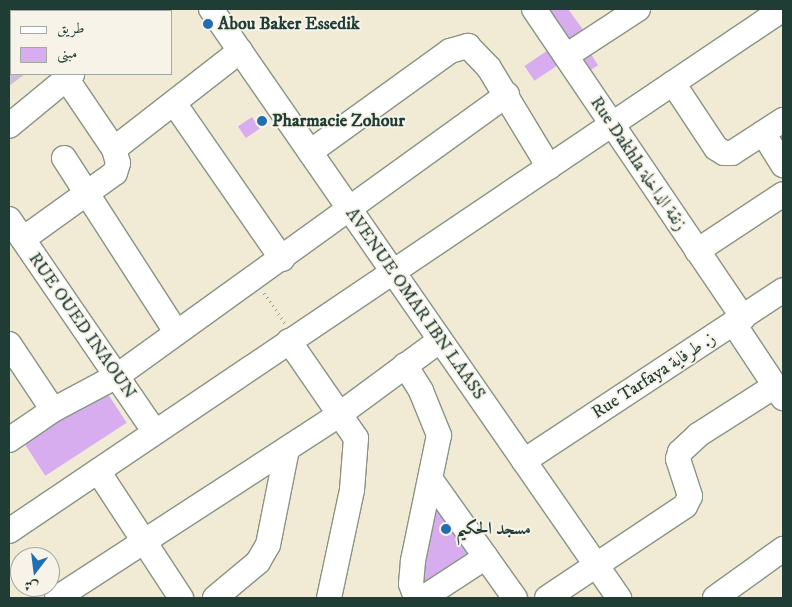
<!DOCTYPE html>
<meta charset="utf-8">
<style>
body{margin:0}
#map{position:relative;width:792px;height:607px;overflow:hidden;background:#f1ead5;font-family:"IM FELL DW Pica",Amiri,serif}
div>[style]{position:absolute}
.industrial>*{inset:0;background:#cbbfd5}
.building>*{inset:0;background:#d8adf0;transform-origin:0 0}
.path>*{height:3px;margin-top:-1.5px;transform-origin:0;background:repeating-linear-gradient(90deg,#889484 0 1px,transparent 0 5px)}
.roads{filter:drop-shadow(1px 0 #889484) drop-shadow(-1px 0 #889484) drop-shadow(0 1px #889484) drop-shadow(0 -1px #889484)}
.minor>*{height:24px;margin:-12px;padding:0 12px;transform-origin:12px;border-radius:12px;background:#fff}
.dots>*{width:14px;height:14px;translate:-50% -50%;box-sizing:border-box;border:2px solid #f7f3e8;border-radius:50%}
span{translate:-50% -50%;white-space:nowrap;text-align:center;line-height:1.15;-webkit-text-stroke:4px #f7f3e8;paint-order:stroke}
.poi-label{font-size:18px;color:#1f3d34;font-weight:700}
.left{translate:0 -50%;text-align:left}
.street-label{font-size:18px;color:#1f3d34}
.frame{position:absolute;inset:0;border:10px solid #1f3d34;pointer-events:none}
.legend{position:absolute;left:10px;top:10px;width:162px;height:65px;box-sizing:border-box;background:#f7f3e8;border:1px solid #a1aaa0;margin:0;padding:6px 9px;list-style:none;font-size:15px;color:#1f3d34}
.legend li{display:flex;align-items:center;gap:10px;height:25px}
.legend b{width:25px;border:1px solid #a1aaa0}
.north{position:absolute;left:10px;top:547px;width:50px;height:50px;box-sizing:border-box;background:#f7f3e8;border:1px solid #a1aaa0;border-radius:50%;rotate:195deg;font-size:14px;font-weight:700;line-height:20px;text-align:center;color:#1f3d34}
.north::after{content:'';display:block;margin:auto;width:18px;height:22px;background:#1f6fb2;clip-path:polygon(50% 0,100% 100%,50% 72%,0 100%)}
</style>
<div id="map">
<div class="industrial">
<div style="clip-path:polygon(9px 9px,107px 9px,11px 11px,11px 74px,25px 74px,9px 86px)"></div>
</div>
<div class="building">
<div style="clip-path:polygon(542px 9px,568px 9px,584px 31px,567px 44px)"></div>
<div style="left:585px;top:45px;width:24px;height:16px;rotate:57deg"></div>
<div style="left:551px;top:48px;width:18px;height:32px;rotate:56deg"></div>
<div style="left:252px;top:117px;width:14px;height:17px;rotate:56deg"></div>
<div style="left:106px;top:391px;width:38px;height:97px;rotate:57deg"></div>
<div style="clip-path:polygon(434px 503px,478px 551px,417px 590px)"></div>
</div>
<div class="path">
<div style="left:264px;top:293px;width:37px;rotate:55deg"></div>
</div>
<div class="roads">
<div class="minor">
<div style="left:211px;top:9px;width:717px;rotate:55.29deg"></div>
<div style="left:534px;top:9px;width:373px;rotate:55.9deg"></div>
<div style="left:152px;top:11px;width:4px;rotate:-27deg"></div>
<div style="left:566px;top:56px;width:86px;rotate:-33.1deg"></div>
<div style="left:673px;top:83px;width:78px;rotate:56.5deg"></div>
<div style="left:716px;top:148px;width:9px;rotate:32deg"></div>
<div style="left:724px;top:153px;width:8px"></div>
<div style="left:732px;top:153px;width:61px;rotate:-32.9deg"></div>
<div style="left:174px;top:103px;width:190px;rotate:55.3deg"></div>
<div style="left:9px;top:126px;width:82px;rotate:-39.5deg"></div>
<div style="left:763px;top:133px;width:38px;rotate:58deg"></div>
<div style="left:114px;top:149px;width:160px;rotate:-37.9deg"></div>
<div style="left:310px;top:152px;width:173px;rotate:-35.8deg"></div>
<div style="left:450px;top:51px;width:19px;rotate:-16deg"></div>
<div style="left:468px;top:46px;width:30px;rotate:46deg"></div>
<div style="left:489px;top:68px;width:116px;rotate:58.8deg"></div>
<div style="left:64px;top:158px;width:207px;rotate:57.2deg"></div>
<div style="left:9px;top:219px;width:258px;rotate:55.6deg"></div>
<div style="left:23px;top:239px;width:113px;rotate:-35.7deg"></div>
<div style="left:115px;top:173px;width:10px;rotate:-73deg"></div>
<div style="left:118px;top:163px;width:15px;rotate:-106deg"></div>
<div style="left:114px;top:149px;width:86px;rotate:-124.1deg"></div>
<div style="left:697px;top:251px;width:103px;rotate:-33.5deg"></div>
<div style="left:734px;top:324px;width:89px;rotate:56.5deg"></div>
<div style="left:289px;top:341px;width:118px;rotate:55.4deg"></div>
<div style="left:356px;top:438px;width:52px;rotate:94.4deg"></div>
<div style="left:352px;top:490px;width:110px;rotate:102deg"></div>
<div style="left:9px;top:344px;width:79px;rotate:56.3deg"></div>
<div style="left:405px;top:365px;width:31px;rotate:58deg"></div>
<div style="left:421px;top:391px;width:48px;rotate:67.8deg"></div>
<div style="left:439px;top:435px;width:129px;rotate:101.7deg"></div>
<div style="left:413px;top:561px;width:23px;rotate:95deg"></div>
<div style="left:411px;top:584px;width:15px;rotate:70deg"></div>
<div style="left:9px;top:440px;width:53px;rotate:-34.3deg"></div>
<div style="left:53px;top:410px;width:72px;rotate:-28deg"></div>
<div style="left:117px;top:376px;width:481px;rotate:-35.8deg"></div>
<div style="left:524px;top:461px;width:310px;rotate:-33.4deg"></div>
<div style="left:98px;top:471px;width:152px;rotate:56.8deg"></div>
<div style="left:431px;top:480px;width:145px;rotate:54.6deg"></div>
<div style="left:9px;top:531px;width:934px;rotate:-34deg"></div>
<div style="left:57px;top:598px;width:338px;rotate:-33deg"></div>
<div style="left:340px;top:414px;width:123px;rotate:-36.4deg"></div>
<div style="left:215px;top:598px;width:56px;rotate:-39.9deg"></div>
<div style="left:258px;top:562px;width:20px;rotate:-60deg"></div>
<div style="left:268px;top:545px;width:98px;rotate:-78.8deg"></div>
<div style="left:423px;top:598px;width:75px;rotate:-33.1deg"></div>
<div style="left:547px;top:598px;width:166px;rotate:-33.7deg"></div>
<div style="left:685px;top:506px;width:11px;rotate:-63deg"></div>
<div style="left:690px;top:496px;width:39px;rotate:-108deg"></div>
<div style="left:678px;top:459px;width:7px;rotate:-74deg"></div>
<div style="left:680px;top:452px;width:25px;rotate:-43deg"></div>
<div style="left:698px;top:435px;width:91px;rotate:-32.5deg"></div>
<div style="left:715px;top:598px;width:84px;rotate:-35.8deg"></div>
</div>
</div>
<div class="dots">
<div style="left:208px;top:24px;background:#1f6fb2"></div>
<div style="left:262px;top:121px;background:#1f6fb2"></div>
<div style="left:446px;top:529px;background:#1f6fb2"></div>
</div>
<div class="poi-label">
<span class="left" style="left:218px;top:24px">Abou Baker Essedik</span>
<span class="left" style="left:272px;top:121px">Pharmacie Zohour</span>
<span class="left" style="left:456px;top:529px">مسجد الحكيم</span>
</div>
<div class="street-label">
<span style="left:638px;top:164px;rotate:56deg">Rue Dakhla زنقة الداخلة</span>
<span style="left:415px;top:304px;rotate:55deg">AVENUE OMAR IBN LAASS</span>
<span style="left:82px;top:326px;rotate:55deg">RUE OUED INAOUN</span>
<span style="left:654px;top:376px;rotate:-33deg">Rue Tarfaya ز. طرفاية</span>
</div>
<div class="frame"></div>
<ul class="legend">
<li><b style="height:6px;background:#fff"></b>طريق</li>
<li><b style="height:14px;background:#d8adf0"></b>مبنى</li>
</ul>
<div class="north">ش</div>
</div>
